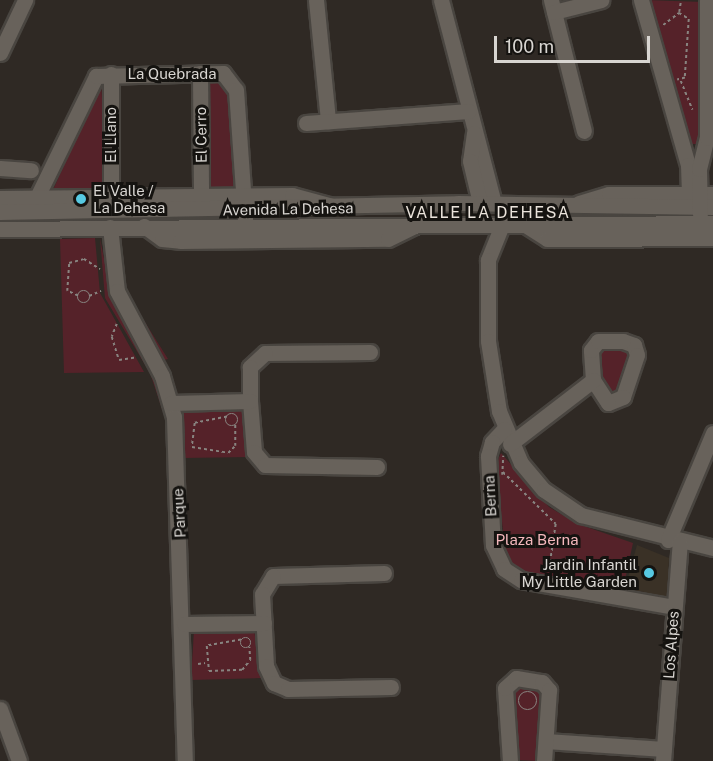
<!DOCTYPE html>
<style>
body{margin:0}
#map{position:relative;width:713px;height:761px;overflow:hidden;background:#2f2924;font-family:"Public Sans",sans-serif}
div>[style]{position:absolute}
.built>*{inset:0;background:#3a3126}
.green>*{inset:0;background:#552229}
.path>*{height:1.5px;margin-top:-0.75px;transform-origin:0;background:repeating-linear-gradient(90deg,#888480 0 3px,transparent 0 6px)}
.path>.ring{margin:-0.75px;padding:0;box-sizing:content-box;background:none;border:1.5px solid #888480;border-radius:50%}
.roads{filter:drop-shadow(2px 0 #494540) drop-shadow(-2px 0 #494540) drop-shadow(0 2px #494540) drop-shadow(0 -2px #494540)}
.minor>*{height:15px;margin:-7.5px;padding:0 7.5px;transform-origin:7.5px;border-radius:7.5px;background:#68625b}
.dots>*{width:16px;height:16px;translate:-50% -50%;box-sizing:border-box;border:3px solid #151310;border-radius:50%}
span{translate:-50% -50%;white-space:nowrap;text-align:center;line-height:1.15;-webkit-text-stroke:6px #151310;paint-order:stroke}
.street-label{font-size:15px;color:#d8d5d1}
.poi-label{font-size:15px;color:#d8d5d1}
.left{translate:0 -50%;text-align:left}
.right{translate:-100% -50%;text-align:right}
.park-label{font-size:15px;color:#f4b8bc}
.neighbourhood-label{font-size:16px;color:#eae3db;letter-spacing:1.5px}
.scale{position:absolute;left:494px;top:36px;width:156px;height:27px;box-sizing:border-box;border:3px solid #d8d5d1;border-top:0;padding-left:8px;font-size:18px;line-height:21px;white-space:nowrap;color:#d8d5d1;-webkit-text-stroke:4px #151310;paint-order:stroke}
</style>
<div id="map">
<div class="built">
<div style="clip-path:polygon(637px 545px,669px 558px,667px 597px,625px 588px)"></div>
</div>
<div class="green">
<div style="clip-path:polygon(646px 0,703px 2px,699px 144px,687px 144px)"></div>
<div style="clip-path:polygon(214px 78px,229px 83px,237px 189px,208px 187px,207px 82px)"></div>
<div style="clip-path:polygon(101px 82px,107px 179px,103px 191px,52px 192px)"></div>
<div style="clip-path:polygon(0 216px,146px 216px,0 223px)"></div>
<div style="clip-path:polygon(95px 238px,100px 293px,144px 372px,64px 373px,60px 239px)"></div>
<div style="clip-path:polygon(100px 238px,112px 299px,161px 392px,165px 418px,150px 373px,105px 298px)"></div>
<div style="clip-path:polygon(132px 308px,136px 308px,168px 359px,164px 360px)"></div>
<div style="clip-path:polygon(612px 346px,628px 347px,630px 352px,619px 392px,612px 397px,599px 381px,597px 349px)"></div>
<div style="clip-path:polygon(234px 405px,244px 409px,249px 457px,183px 458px,180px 408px)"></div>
<div style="clip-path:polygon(501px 453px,549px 507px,578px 524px,633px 543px,623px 589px,525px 573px,506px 560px,496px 464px)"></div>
<div style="clip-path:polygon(194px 630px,254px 630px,262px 678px,191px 680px)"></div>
<div style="clip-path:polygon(515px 684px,544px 689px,538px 761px,516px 760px,511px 686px)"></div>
</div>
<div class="path">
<div style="left:679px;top:12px;width:12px;rotate:-81deg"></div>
<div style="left:663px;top:25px;width:20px;rotate:-37deg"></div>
<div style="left:679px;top:13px;width:12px;rotate:31deg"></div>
<div style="left:689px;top:19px;width:59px;rotate:93.9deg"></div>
<div style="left:685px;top:78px;width:8px;rotate:166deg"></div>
<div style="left:681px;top:81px;width:31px;rotate:68deg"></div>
<div class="ring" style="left:78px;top:291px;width:10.5px;height:10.5px"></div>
<div style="left:78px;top:296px;width:12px;rotate:-156deg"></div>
<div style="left:67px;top:291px;width:28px;rotate:-86deg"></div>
<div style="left:69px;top:263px;width:16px;rotate:-15deg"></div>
<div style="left:84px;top:259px;width:19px;rotate:32deg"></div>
<div style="left:89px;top:296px;width:13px;rotate:-23deg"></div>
<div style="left:117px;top:324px;width:14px;rotate:111deg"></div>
<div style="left:112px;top:337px;width:24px;rotate:73deg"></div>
<div style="left:119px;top:360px;width:18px;rotate:-9deg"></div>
<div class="ring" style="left:226px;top:414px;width:10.5px;height:10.5px"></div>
<div style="left:227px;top:417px;width:33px;rotate:169deg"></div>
<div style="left:195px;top:423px;width:24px;rotate:97deg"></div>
<div style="left:192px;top:447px;width:36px;rotate:9deg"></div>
<div style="left:228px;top:453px;width:10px;rotate:-45deg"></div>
<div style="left:235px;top:446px;width:21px;rotate:-90deg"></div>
<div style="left:503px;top:472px;width:74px;rotate:44.5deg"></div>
<div style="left:556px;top:524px;width:48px;rotate:98.5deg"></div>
<div style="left:502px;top:475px;width:19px;rotate:-87deg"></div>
<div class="ring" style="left:241px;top:638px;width:8.5px;height:8.5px"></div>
<div style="left:241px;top:640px;width:35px;rotate:170deg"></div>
<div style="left:207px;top:646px;width:25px;rotate:85deg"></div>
<div style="left:209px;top:671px;width:33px;rotate:-2deg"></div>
<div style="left:242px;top:670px;width:13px;rotate:-51deg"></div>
<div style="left:250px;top:660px;width:13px;rotate:-94deg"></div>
<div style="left:198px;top:664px;width:7px;rotate:-8deg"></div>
<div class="ring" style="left:519px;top:692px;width:16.5px;height:16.5px"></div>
</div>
<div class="roads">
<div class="minor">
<div style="left:316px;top:0;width:122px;rotate:84.3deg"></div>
<div style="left:441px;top:0;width:210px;rotate:75.4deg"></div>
<div style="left:551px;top:0;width:135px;rotate:75.9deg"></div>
<div style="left:641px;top:0;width:172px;rotate:74.1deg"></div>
<div style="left:688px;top:165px;width:28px;rotate:88deg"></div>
<div style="left:554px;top:12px;width:49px;rotate:-14.3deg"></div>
<div style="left:0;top:53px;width:59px;rotate:-64.7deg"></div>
<div style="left:200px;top:73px;width:123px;rotate:89.5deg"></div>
<div style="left:306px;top:123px;width:163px;rotate:-4.2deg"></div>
<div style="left:474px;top:133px;width:28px;rotate:98deg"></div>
<div style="left:470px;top:161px;width:43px;rotate:76.6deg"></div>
<div style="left:0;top:168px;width:31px;rotate:4deg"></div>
<div style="left:37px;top:197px;width:135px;rotate:-64deg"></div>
<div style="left:96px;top:76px;width:127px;rotate:-1.4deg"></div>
<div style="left:223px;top:73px;width:21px;rotate:53deg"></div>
<div style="left:236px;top:90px;width:130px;rotate:86deg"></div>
<div style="left:111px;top:197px;width:123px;rotate:-90deg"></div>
<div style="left:0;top:198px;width:292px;rotate:-0.6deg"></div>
<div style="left:292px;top:195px;width:42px;rotate:15deg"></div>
<div style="left:579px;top:203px;width:31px;rotate:-17deg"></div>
<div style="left:609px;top:194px;width:104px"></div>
<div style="left:0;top:212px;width:458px;rotate:-1.1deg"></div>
<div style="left:458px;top:203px;width:255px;rotate:0.9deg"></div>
<div style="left:700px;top:214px;width:45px;rotate:-91.3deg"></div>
<div style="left:699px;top:169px;width:32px;rotate:-76deg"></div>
<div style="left:707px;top:138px;width:138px;rotate:-90deg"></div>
<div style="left:502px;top:225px;width:38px;rotate:112deg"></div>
<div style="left:488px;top:260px;width:81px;rotate:90deg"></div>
<div style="left:488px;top:341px;width:71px;rotate:81.1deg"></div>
<div style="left:499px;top:411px;width:56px;rotate:67.1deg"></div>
<div style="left:521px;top:463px;width:35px;rotate:50deg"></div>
<div style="left:544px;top:490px;width:45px;rotate:34deg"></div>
<div style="left:581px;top:515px;width:136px;rotate:14deg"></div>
<div style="left:525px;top:225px;width:26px;rotate:32deg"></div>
<div style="left:547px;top:239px;width:166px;rotate:-0.3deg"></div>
<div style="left:144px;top:226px;width:22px;rotate:36deg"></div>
<div style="left:162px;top:239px;width:18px;rotate:6deg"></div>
<div style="left:180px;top:241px;width:208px;rotate:-0.6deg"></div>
<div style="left:388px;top:239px;width:30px;rotate:-26deg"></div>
<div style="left:110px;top:227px;width:64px;rotate:83.8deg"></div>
<div style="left:117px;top:291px;width:96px;rotate:62.1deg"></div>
<div style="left:162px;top:376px;width:43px;rotate:73.7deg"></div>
<div style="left:174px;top:417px;width:344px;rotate:88.2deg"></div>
<div style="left:0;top:229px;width:713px;rotate:-0.48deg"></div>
<div style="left:623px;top:341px;width:12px;rotate:20deg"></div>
<div style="left:634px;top:345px;width:10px;rotate:73deg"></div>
<div style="left:637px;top:355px;width:44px;rotate:108.4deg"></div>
<div style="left:623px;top:397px;width:16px;rotate:158deg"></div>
<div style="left:608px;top:403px;width:27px;rotate:-123deg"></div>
<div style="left:593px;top:380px;width:30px;rotate:-94deg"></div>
<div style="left:591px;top:350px;width:11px;rotate:-52deg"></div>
<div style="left:598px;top:341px;width:25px"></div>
<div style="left:370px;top:352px;width:105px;rotate:179.5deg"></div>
<div style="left:265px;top:353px;width:21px;rotate:137deg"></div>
<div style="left:250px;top:367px;width:34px;rotate:90deg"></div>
<div style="left:250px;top:401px;width:51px;rotate:85.5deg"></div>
<div style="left:254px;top:452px;width:17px;rotate:50deg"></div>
<div style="left:265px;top:465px;width:112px;rotate:1deg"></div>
<div style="left:171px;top:403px;width:79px;rotate:-1.5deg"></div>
<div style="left:504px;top:429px;width:18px;rotate:133deg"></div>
<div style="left:492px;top:442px;width:15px;rotate:106deg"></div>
<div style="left:488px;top:456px;width:89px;rotate:86.8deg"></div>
<div style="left:493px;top:545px;width:26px;rotate:65deg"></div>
<div style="left:504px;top:569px;width:20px;rotate:33deg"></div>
<div style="left:521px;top:580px;width:155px;rotate:10deg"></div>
<div style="left:510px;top:444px;width:105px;rotate:-37.6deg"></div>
<div style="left:668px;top:540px;width:116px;rotate:-67.2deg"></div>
<div style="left:384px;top:573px;width:111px;rotate:178.5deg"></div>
<div style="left:273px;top:576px;width:21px;rotate:121deg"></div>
<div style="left:262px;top:594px;width:72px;rotate:86.8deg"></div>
<div style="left:266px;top:666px;width:19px;rotate:65deg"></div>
<div style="left:274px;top:683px;width:15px;rotate:23deg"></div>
<div style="left:288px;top:689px;width:103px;rotate:-1.1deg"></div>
<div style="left:184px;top:624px;width:80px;rotate:-0.7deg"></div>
<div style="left:0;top:709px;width:55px;rotate:69.9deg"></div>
<div style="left:546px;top:741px;width:118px;rotate:3.9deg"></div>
<div style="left:510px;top:761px;width:73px;rotate:-93.9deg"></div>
<div style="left:505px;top:688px;width:15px;rotate:-42deg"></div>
<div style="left:516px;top:678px;width:26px;rotate:9deg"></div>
<div style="left:542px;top:682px;width:11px;rotate:49deg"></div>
<div style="left:549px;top:690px;width:71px;rotate:94deg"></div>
<div style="left:663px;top:761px;width:220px;rotate:-85.6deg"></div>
</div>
</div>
<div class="dots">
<div style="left:81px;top:199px;background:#57c9e2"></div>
<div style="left:649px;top:573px;background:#57c9e2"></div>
</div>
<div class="street-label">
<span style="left:172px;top:74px">La Quebrada</span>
<span style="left:111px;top:135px;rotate:-90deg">El Llano</span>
<span style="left:201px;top:135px;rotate:-91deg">El Cerro</span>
<span style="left:288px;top:209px;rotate:-1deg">Avenida La Dehesa</span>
<span style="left:490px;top:496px;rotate:-93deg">Berna</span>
<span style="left:179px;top:513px;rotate:-93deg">Parque</span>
<span style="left:671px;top:645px;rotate:-86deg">Los Alpes</span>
</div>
<div class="poi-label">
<span class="left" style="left:93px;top:199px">El Valle /<br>La Dehesa</span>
<span class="right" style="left:637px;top:573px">Jardin Infantil<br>My Little Garden</span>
</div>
<div class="park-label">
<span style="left:537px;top:540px">Plaza Berna</span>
</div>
<div class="neighbourhood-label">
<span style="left:488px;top:213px">VALLE LA DEHESA</span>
</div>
<div class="scale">100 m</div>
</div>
